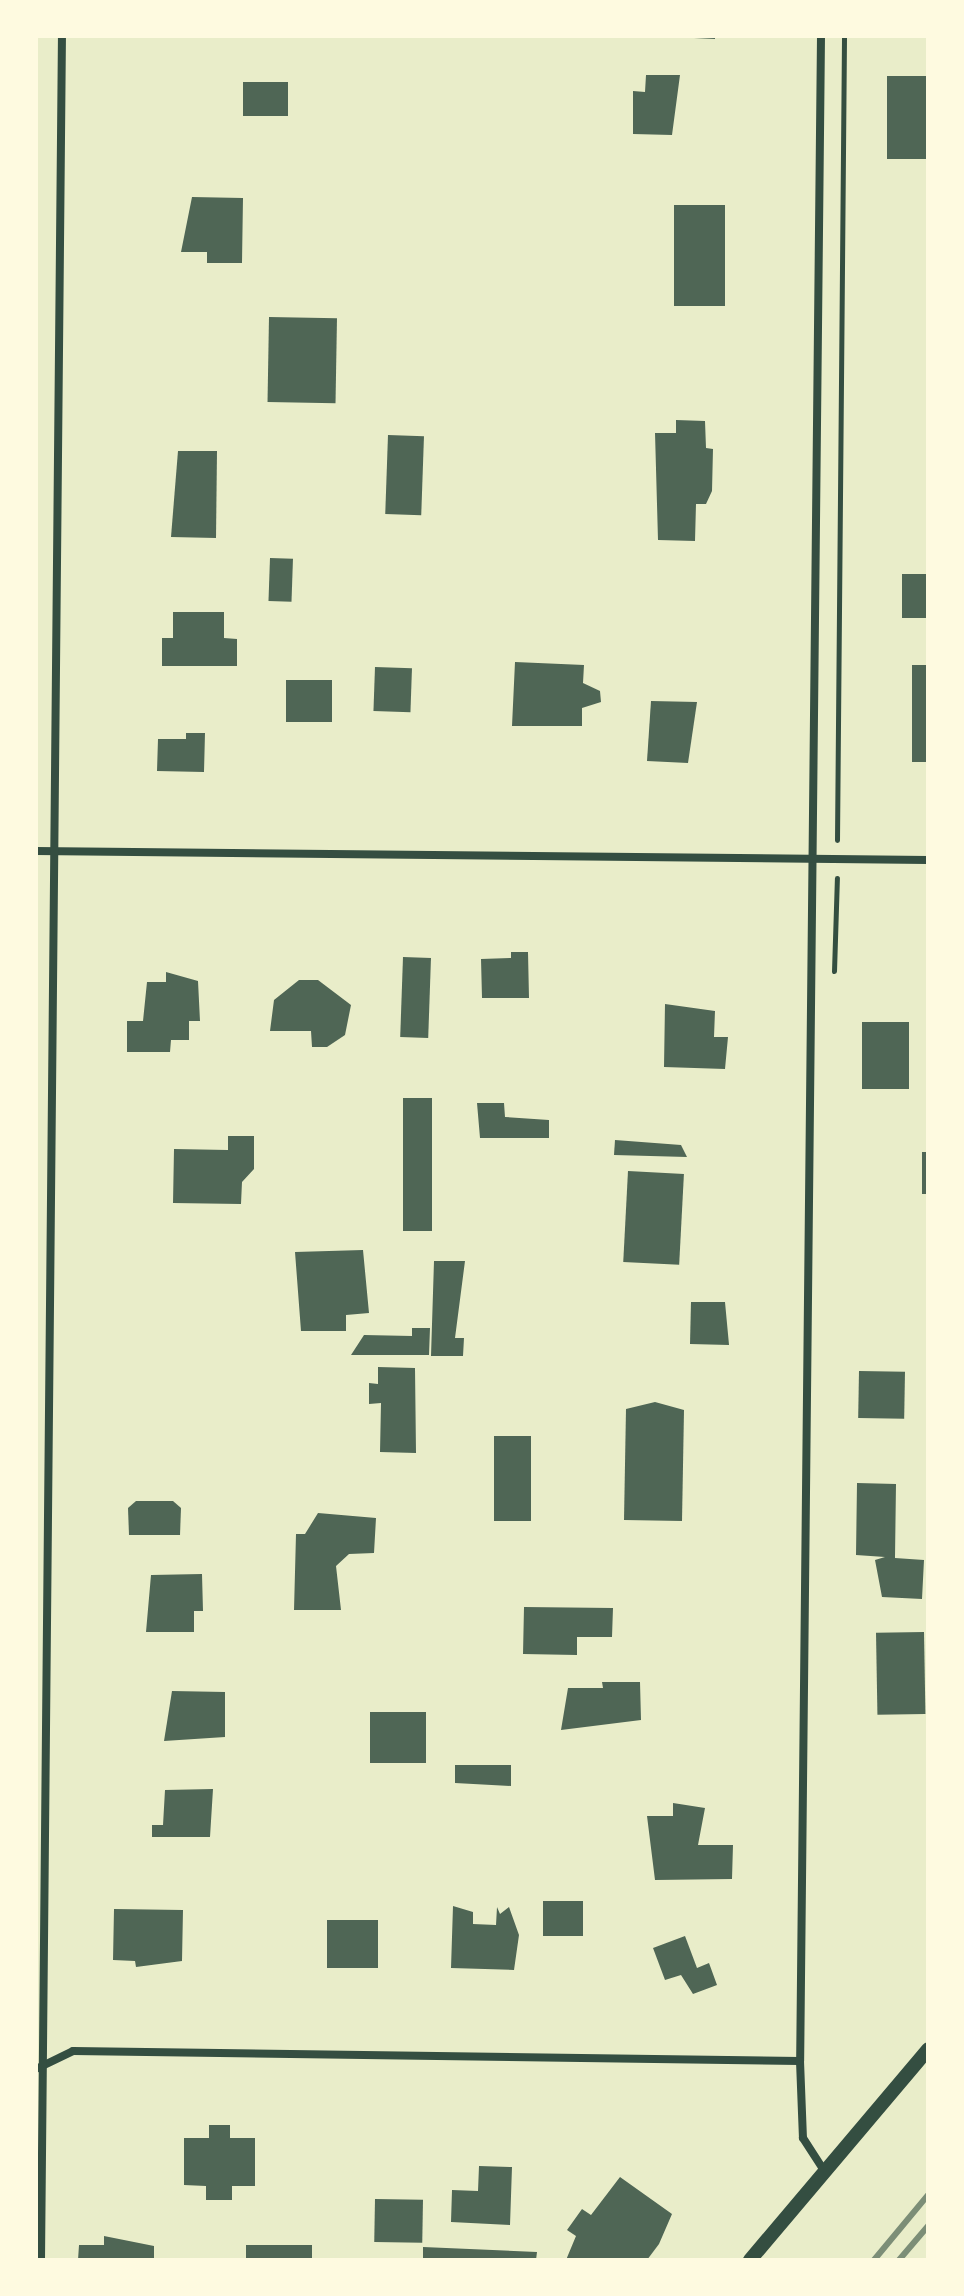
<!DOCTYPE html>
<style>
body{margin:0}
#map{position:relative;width:964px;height:2296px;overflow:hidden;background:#e9edc9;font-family:Commissioner,sans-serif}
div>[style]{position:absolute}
.building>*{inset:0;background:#4f6655;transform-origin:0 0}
.path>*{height:5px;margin:-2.5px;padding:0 2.5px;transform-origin:2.5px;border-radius:2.5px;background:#344e41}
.minor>*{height:8px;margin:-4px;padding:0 4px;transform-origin:4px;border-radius:4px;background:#344e41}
.tertiary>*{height:14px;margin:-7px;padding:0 7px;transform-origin:7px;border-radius:7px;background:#344e41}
.rail>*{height:6px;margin:-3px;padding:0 3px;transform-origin:3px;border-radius:3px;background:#7c8e77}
span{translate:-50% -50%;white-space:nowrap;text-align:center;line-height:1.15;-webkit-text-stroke:6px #fefae0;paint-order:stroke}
.frame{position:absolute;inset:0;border:38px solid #fefae0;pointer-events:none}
</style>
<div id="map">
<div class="building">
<div style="clip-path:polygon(652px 36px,715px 36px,715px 39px)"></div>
<div style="clip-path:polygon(646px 75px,680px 75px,672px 135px,633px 134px,633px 91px,645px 92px)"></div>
<div style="left:887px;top:76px;width:41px;height:83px"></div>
<div style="left:243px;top:82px;width:45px;height:34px"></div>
<div style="clip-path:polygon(192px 197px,243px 198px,242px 263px,207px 263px,207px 252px,181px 252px)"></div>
<div style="left:674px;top:205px;width:51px;height:101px"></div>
<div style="left:269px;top:317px;width:68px;height:85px;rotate:1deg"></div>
<div style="clip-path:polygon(676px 420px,705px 421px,706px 448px,713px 449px,712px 491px,706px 504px,696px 504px,695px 541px,658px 540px,655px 433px,676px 433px)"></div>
<div style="left:388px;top:435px;width:36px;height:79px;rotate:2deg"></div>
<div style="clip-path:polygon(178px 451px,217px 451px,216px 538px,171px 537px)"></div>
<div style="left:270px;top:558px;width:23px;height:43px;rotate:2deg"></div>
<div style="left:902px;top:574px;width:26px;height:44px"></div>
<div style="clip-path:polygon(173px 612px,224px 612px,224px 638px,237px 639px,237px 666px,162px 666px,162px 638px,173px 638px)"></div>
<div style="clip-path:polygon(515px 662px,584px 665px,583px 683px,600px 691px,601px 702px,582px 708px,582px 726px,512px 726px)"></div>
<div style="left:912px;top:665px;width:16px;height:97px"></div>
<div style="left:375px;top:667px;width:37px;height:44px;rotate:2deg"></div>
<div style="left:332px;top:680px;width:42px;height:46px;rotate:90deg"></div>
<div style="clip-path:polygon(651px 701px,697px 702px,688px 763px,647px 761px)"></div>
<div style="clip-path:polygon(186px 733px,205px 733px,204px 772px,157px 771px,158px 739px,186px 739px)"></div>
<div style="clip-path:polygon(511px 952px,528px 952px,529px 998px,482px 998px,481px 959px,511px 958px)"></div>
<div style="left:403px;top:957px;width:28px;height:80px;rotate:2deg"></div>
<div style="clip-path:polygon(166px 972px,198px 981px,200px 1021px,189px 1021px,189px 1040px,171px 1040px,170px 1052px,127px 1052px,127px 1021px,143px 1021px,147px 982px,166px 982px)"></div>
<div style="clip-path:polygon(299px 980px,318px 980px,351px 1005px,345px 1035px,327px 1047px,312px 1047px,311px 1031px,270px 1031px,274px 1000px)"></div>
<div style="clip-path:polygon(665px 1004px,715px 1011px,714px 1037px,728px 1037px,725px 1069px,664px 1067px)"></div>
<div style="left:862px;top:1022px;width:47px;height:67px"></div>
<div style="left:403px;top:1098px;width:29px;height:133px"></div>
<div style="clip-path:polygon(477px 1103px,504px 1103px,505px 1117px,549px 1120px,549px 1138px,480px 1138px)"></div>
<div style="clip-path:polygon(228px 1136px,254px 1136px,254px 1169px,242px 1182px,241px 1204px,173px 1203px,174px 1149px,228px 1150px)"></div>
<div style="clip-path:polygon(615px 1140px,681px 1145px,687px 1157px,614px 1155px)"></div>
<div style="left:922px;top:1152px;width:6px;height:42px"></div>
<div style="left:628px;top:1171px;width:56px;height:91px;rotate:3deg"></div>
<div style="clip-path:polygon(363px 1250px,369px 1313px,346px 1315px,346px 1331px,301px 1331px,295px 1252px)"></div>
<div style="clip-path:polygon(434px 1261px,465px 1261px,455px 1338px,464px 1338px,463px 1356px,431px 1356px)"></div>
<div style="clip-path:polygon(691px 1302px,725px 1302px,729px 1345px,690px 1344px)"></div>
<div style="clip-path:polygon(412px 1328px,430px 1328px,429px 1355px,351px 1355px,364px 1335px,412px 1336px)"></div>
<div style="clip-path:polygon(378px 1367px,415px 1368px,416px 1453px,380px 1452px,381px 1403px,369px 1404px,369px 1383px,378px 1384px)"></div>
<div style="left:859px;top:1371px;width:46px;height:47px;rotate:1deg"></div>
<div style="clip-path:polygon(655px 1402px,684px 1410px,682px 1521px,624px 1520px,626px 1409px)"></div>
<div style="left:494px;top:1436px;width:37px;height:85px"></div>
<div style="clip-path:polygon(857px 1483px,896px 1484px,895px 1558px,924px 1560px,922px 1599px,882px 1597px,875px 1560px,885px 1557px,856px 1555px)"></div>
<div style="clip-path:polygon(136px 1501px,173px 1501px,181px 1508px,180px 1535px,129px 1535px,128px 1508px)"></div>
<div style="clip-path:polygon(318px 1513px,376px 1518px,374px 1553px,349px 1554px,336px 1566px,341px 1610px,294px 1610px,296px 1534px,305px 1534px)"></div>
<div style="clip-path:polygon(202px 1574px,203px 1611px,194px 1611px,194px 1632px,146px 1632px,151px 1575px)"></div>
<div style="clip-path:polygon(524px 1607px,613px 1608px,612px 1637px,577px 1637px,577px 1655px,523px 1654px)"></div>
<div style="left:924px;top:1632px;width:82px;height:48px;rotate:89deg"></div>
<div style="clip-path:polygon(602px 1682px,640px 1682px,641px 1720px,561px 1730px,568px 1688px,603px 1688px)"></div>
<div style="clip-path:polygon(172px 1691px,225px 1692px,225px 1737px,164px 1741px)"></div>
<div style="left:370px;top:1712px;width:56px;height:51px"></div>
<div style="clip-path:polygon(455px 1765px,511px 1765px,511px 1786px,455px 1783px)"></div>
<div style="clip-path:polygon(213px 1789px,210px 1837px,152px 1837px,152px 1825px,163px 1825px,165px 1790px)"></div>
<div style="clip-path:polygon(673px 1803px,705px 1808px,698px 1845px,733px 1845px,732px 1879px,655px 1880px,647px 1816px,673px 1816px)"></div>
<div style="left:543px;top:1901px;width:40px;height:35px"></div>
<div style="clip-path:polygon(453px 1906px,473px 1912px,473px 1924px,496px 1925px,497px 1907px,500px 1914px,509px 1907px,519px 1935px,514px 1970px,451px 1968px)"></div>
<div style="clip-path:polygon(114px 1909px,183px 1910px,182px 1961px,136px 1967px,135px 1961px,113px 1960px)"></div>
<div style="left:327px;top:1920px;width:51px;height:48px"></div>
<div style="clip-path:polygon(685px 1936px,697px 1968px,709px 1963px,717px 1985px,693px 1994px,681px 1975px,665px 1980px,653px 1948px)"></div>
<div style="clip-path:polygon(209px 2125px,230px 2125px,230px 2138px,255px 2138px,255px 2186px,232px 2186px,232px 2200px,206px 2200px,206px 2186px,184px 2185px,184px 2138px,209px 2138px)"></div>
<div style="clip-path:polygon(479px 2166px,512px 2167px,510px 2225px,451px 2222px,452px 2190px,478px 2191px)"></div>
<div style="clip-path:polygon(620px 2177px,672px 2214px,659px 2244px,647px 2260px,566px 2260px,576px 2236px,567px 2230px,582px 2209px,591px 2215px)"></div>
<div style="left:375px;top:2199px;width:48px;height:43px;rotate:1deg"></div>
<div style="clip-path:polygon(104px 2236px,154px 2246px,154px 2260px,78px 2260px,79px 2245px,104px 2245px)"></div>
<div style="left:246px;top:2245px;width:66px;height:15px"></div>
<div style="clip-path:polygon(423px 2247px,537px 2252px,536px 2260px,423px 2260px)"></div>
</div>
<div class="path">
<div style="left:837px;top:840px;width:804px;rotate:-89.5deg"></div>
<div style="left:834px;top:971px;width:93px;rotate:-88.2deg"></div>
</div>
<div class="minor">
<div style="left:821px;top:36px;width:2025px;rotate:90.59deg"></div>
<div style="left:800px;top:2061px;width:77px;rotate:87.8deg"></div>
<div style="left:803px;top:2138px;width:40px;rotate:57.1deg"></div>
<div style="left:36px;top:851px;width:892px;rotate:0.58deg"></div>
<div style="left:36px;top:2069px;width:41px;rotate:-25.9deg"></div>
<div style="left:73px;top:2051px;width:727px;rotate:0.79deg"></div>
<div style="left:41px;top:2260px;width:2224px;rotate:-89.46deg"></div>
</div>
<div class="tertiary">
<div style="left:750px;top:2260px;width:276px;rotate:-49.8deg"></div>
</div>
<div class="rail">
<div style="left:874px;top:2260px;width:85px;rotate:-50.3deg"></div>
<div style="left:899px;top:2260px;width:45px;rotate:-49.5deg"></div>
</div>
<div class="frame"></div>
</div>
